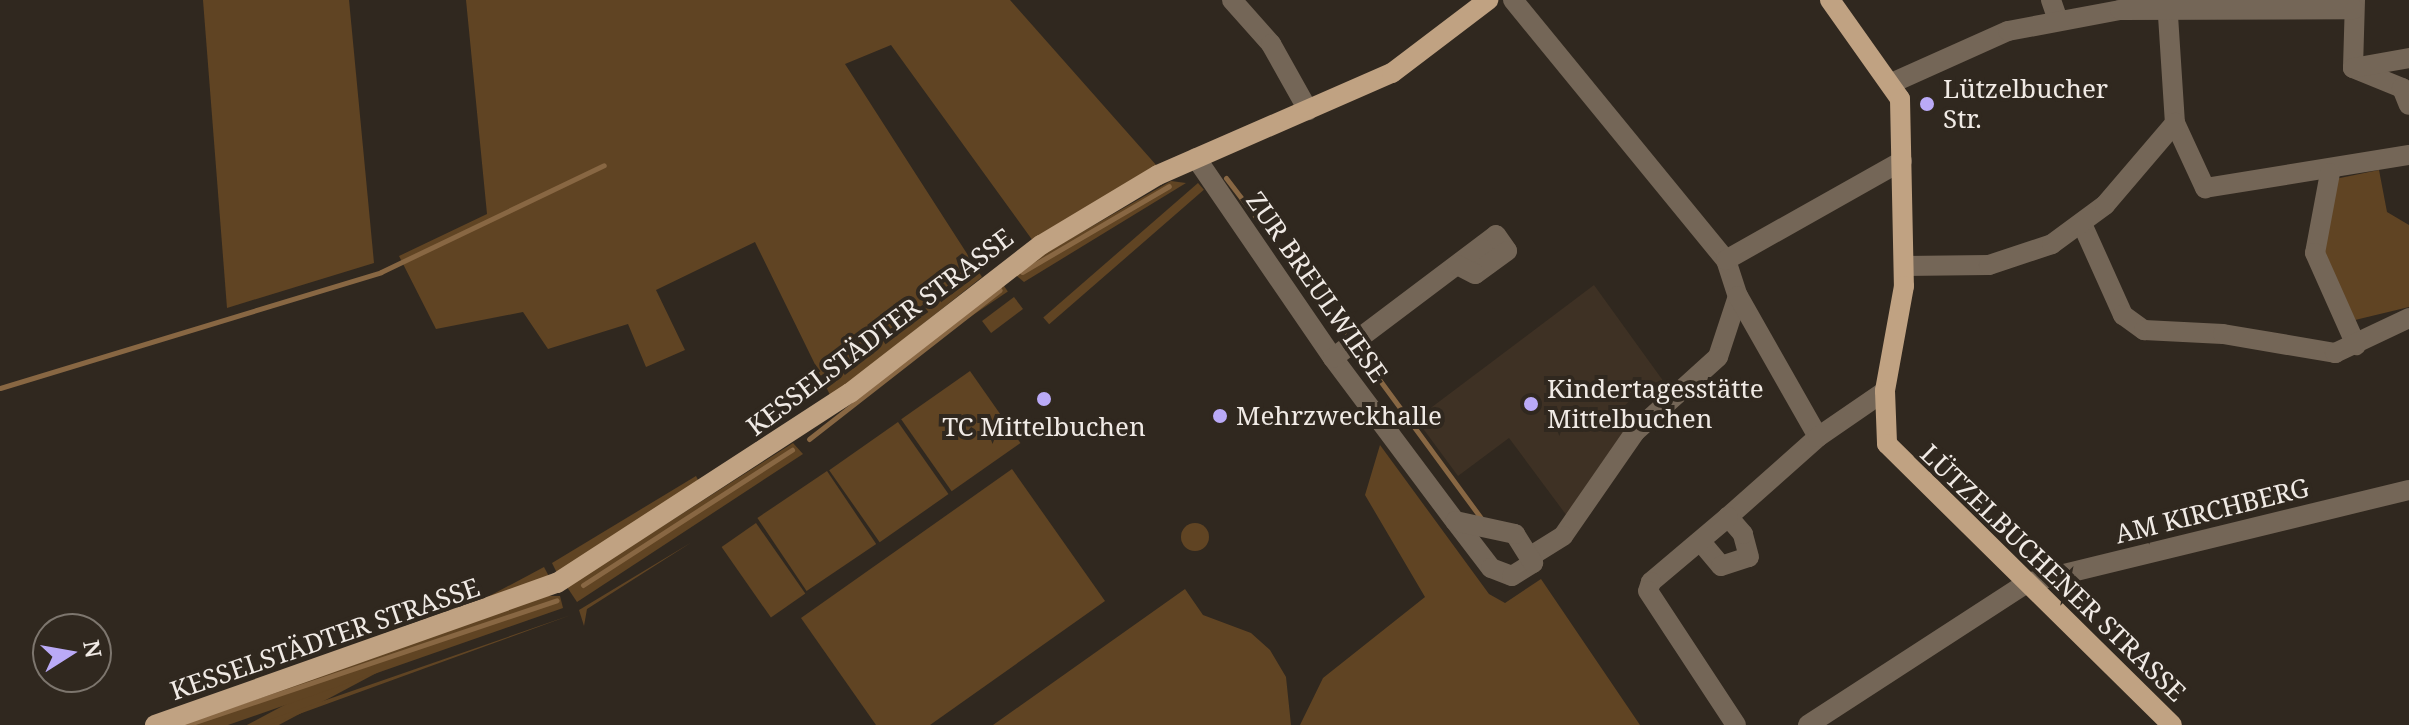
<!DOCTYPE html>
<meta charset="utf-8">
<style>
body{margin:0}
#map{position:relative;width:2409px;height:725px;overflow:hidden;background:#30281f;font-family:"Noto Serif",serif}
div>[style]{position:absolute}
.built>*{inset:0;background:#3e3124}
.green>*{inset:0;background:#604423;transform-origin:0 0}
.round{border-radius:50%}
.stream>*{height:5px;margin:-2.5px;padding:0 2.5px;transform-origin:2.5px;border-radius:2.5px;background:#886743}
.minor>*{height:20px;margin:-10px;padding:0 10px;transform-origin:10px;border-radius:10px;background:#746657}
.major>*{height:20px;margin:-10px;padding:0 10px;transform-origin:10px;border-radius:10px;background:#c0a282}
.dots>*{width:22px;height:22px;translate:-50% -50%;box-sizing:border-box;border:4px solid #30281f;border-radius:50%}
span{translate:-50% -50%;white-space:nowrap;text-align:center;line-height:1.15;-webkit-text-stroke:8px #30281f;paint-order:stroke}
.poi-label{font-size:26px;color:#f0eae5}
.left{translate:0 -50%;text-align:left}
.street-label{font-size:26px;color:#f0eae5}
.north{position:absolute;left:32px;top:613px;width:80px;height:80px;box-sizing:border-box;background:#30281f;border:2px solid #7d766e;border-radius:50%;rotate:79deg;font-size:22px;font-weight:700;line-height:32px;text-align:center;color:#f0eae5}
.north::after{content:'';display:block;margin:auto;width:28px;height:36px;background:#baaaf7;clip-path:polygon(50% 0,100% 100%,50% 72%,0 100%)}
</style>
<div id="map">
<div class="built">
<div style="clip-path:polygon(1594px 285px,1664px 382px,1649px 383px,1620px 410px,1631px 422px,1567px 516px,1509px 438px,1458px 476px,1416px 419px)"></div>
</div>
<div class="green">
<div style="clip-path:polygon(203px 0,349px 0,374px 263px,227px 308px)"></div>
<div style="clip-path:polygon(466px 0,1010px 0,1157px 166px,1033px 241px,891px 45px,845px 64px,982px 277px,831px 397px,755px 242px,656px 290px,685px 350px,646px 367px,628px 324px,548px 349px,523px 312px,436px 329px,399px 256px,487px 214px)"></div>
<div style="clip-path:polygon(2379px 170px,2387px 212px,2409px 225px,2409px 307px,2355px 320px,2321px 260px,2335px 179px)"></div>
<div style="clip-path:polygon(1171px 181px,1186px 183px,1024px 282px,1012px 272px)"></div>
<div style="left:1198px;top:183px;width:9px;height:205px;rotate:49deg"></div>
<div style="left:1000px;top:280px;width:14px;height:251px;rotate:56deg"></div>
<div style="left:1014px;top:297px;width:15px;height:40px;rotate:53deg"></div>
<div style="left:970px;top:371px;width:88px;height:84px;rotate:55deg"></div>
<div style="left:898px;top:422px;width:88px;height:84px;rotate:55deg"></div>
<div style="clip-path:polygon(793px 443px,803px 454px,577px 602px,567px 587px)"></div>
<div style="clip-path:polygon(1380px 445px,1489px 594px,1505px 603px,1541px 579px,1640px 725px,1300px 725px,1323px 678px,1425px 597px,1365px 495px)"></div>
<div style="clip-path:polygon(1012px 469px,1105px 601px,930px 725px,876px 725px,801px 618px)"></div>
<div style="left:827px;top:471px;width:88px;height:84px;rotate:56deg"></div>
<div style="clip-path:polygon(696px 476px,701px 486px,558px 575px,552px 563px)"></div>
<div class="round" style="left:1181px;top:523px;width:28px;height:28px"></div>
<div style="left:756px;top:523px;width:86px;height:42px;rotate:55deg"></div>
<div style="clip-path:polygon(692px 542px,587px 609px,584px 626px,579px 610px)"></div>
<div style="left:544px;top:567px;width:15px;height:483px;rotate:62deg"></div>
<div style="clip-path:polygon(1185px 589px,1203px 615px,1251px 633px,1270px 650px,1286px 677px,1291px 725px,993px 725px)"></div>
<div style="clip-path:polygon(544px 596px,560px 596px,563px 608px,228px 725px,176px 725px)"></div>
<div style="clip-path:polygon(571px 615px,269px 725px,253px 725px,274px 718px)"></div>
</div>
<div class="stream">
<div style="left:1226px;top:178px;width:194px;rotate:52.5deg"></div>
<div style="left:1022px;top:272px;width:170px;rotate:-30.3deg"></div>
<div style="left:1359px;top:352px;width:205px;rotate:53.7deg"></div>
<div style="left:0;top:388px;width:398px;rotate:-16.9deg"></div>
<div style="left:381px;top:272px;width:247px;rotate:-25.6deg"></div>
<div style="left:809px;top:439px;width:242px;rotate:-38deg"></div>
<div style="left:583px;top:585px;width:249px;rotate:-32.9deg"></div>
<div style="left:186px;top:725px;width:391px;rotate:-18.6deg"></div>
</div>
<div class="minor">
<div style="left:1232px;top:0;width:59px;rotate:48.4deg"></div>
<div style="left:1271px;top:44px;width:76px;rotate:60.7deg"></div>
<div style="left:1513px;top:0;width:336px;rotate:50.7deg"></div>
<div style="left:1726px;top:260px;width:38px;rotate:72deg"></div>
<div style="left:1738px;top:296px;width:64px;rotate:108.2deg"></div>
<div style="left:1718px;top:357px;width:112px;rotate:137.9deg"></div>
<div style="left:1635px;top:432px;width:126px;rotate:124.7deg"></div>
<div style="left:1563px;top:536px;width:36px;rotate:148deg"></div>
<div style="left:2051px;top:0;width:21px;rotate:71deg"></div>
<div style="left:2167px;top:0;width:123px;rotate:86.3deg"></div>
<div style="left:2175px;top:123px;width:72px;rotate:65.2deg"></div>
<div style="left:2205px;top:188px;width:207px;rotate:-9.2deg"></div>
<div style="left:2355px;top:0;width:68px;rotate:91.7deg"></div>
<div style="left:2353px;top:68px;width:53px;rotate:22.2deg"></div>
<div style="left:2402px;top:88px;width:18px;rotate:68deg"></div>
<div style="left:2353px;top:68px;width:57px;rotate:-10.1deg"></div>
<div style="left:1894px;top:82px;width:125px;rotate:-24.1deg"></div>
<div style="left:2008px;top:31px;width:114px;rotate:-10.6deg"></div>
<div style="left:2120px;top:10px;width:234px;rotate:-0.2deg"></div>
<div style="left:1196px;top:158px;width:242px;rotate:55.6deg"></div>
<div style="left:1333px;top:358px;width:204px;rotate:53.2deg"></div>
<div style="left:1455px;top:521px;width:59px;rotate:52.5deg"></div>
<div style="left:1491px;top:568px;width:22px;rotate:21deg"></div>
<div style="left:1512px;top:576px;width:25px;rotate:-32deg"></div>
<div style="left:1533px;top:563px;width:34px;rotate:-122deg"></div>
<div style="left:1515px;top:534px;width:61px;rotate:-167.8deg"></div>
<div style="left:2330px;top:173px;width:81px;rotate:100.6deg"></div>
<div style="left:2315px;top:253px;width:101px;rotate:66deg"></div>
<div style="left:2083px;top:226px;width:98px;rotate:65.8deg"></div>
<div style="left:2123px;top:315px;width:26px;rotate:36deg"></div>
<div style="left:2144px;top:330px;width:79px;rotate:2.9deg"></div>
<div style="left:2223px;top:334px;width:114px;rotate:9.6deg"></div>
<div style="left:2335px;top:353px;width:82px;rotate:-25.3deg"></div>
<div style="left:1726px;top:260px;width:202px;rotate:-29.4deg"></div>
<div style="left:1904px;top:266px;width:85px;rotate:-0.7deg"></div>
<div style="left:1989px;top:265px;width:66px;rotate:-18.4deg"></div>
<div style="left:2052px;top:244px;width:66px;rotate:-36.3deg"></div>
<div style="left:2105px;top:205px;width:108px;rotate:-49.5deg"></div>
<div style="left:1738px;top:296px;width:162px;rotate:60.4deg"></div>
<div style="left:1333px;top:358px;width:204px;rotate:-37deg"></div>
<div style="left:1496px;top:235px;width:19px;rotate:55deg"></div>
<div style="left:1507px;top:251px;width:39px;rotate:144deg"></div>
<div style="left:1475px;top:274px;width:20px;rotate:-153deg"></div>
<div style="left:1728px;top:517px;width:120px;rotate:-41.6deg"></div>
<div style="left:1818px;top:437px;width:81px;rotate:-34.5deg"></div>
<div style="left:1701px;top:542px;width:31px;rotate:50deg"></div>
<div style="left:1721px;top:566px;width:29px;rotate:-18deg"></div>
<div style="left:1749px;top:557px;width:24px;rotate:-105deg"></div>
<div style="left:1743px;top:534px;width:23px;rotate:-131deg"></div>
<div style="left:1728px;top:517px;width:101px;rotate:139.8deg"></div>
<div style="left:1651px;top:582px;width:9px;rotate:108deg"></div>
<div style="left:1648px;top:591px;width:160px;rotate:56.7deg"></div>
<div style="left:1808px;top:725px;width:261px;rotate:-33deg"></div>
<div style="left:2027px;top:583px;width:393px;rotate:-13.7deg"></div>
</div>
<div class="major">
<div style="left:1830px;top:0;width:121px;rotate:54.7deg"></div>
<div style="left:1900px;top:99px;width:187px;rotate:88.8deg"></div>
<div style="left:1904px;top:286px;width:107px;rotate:100.3deg"></div>
<div style="left:1885px;top:391px;width:53px;rotate:87.8deg"></div>
<div style="left:1887px;top:444px;width:400px;rotate:44.6deg"></div>
<div style="left:155px;top:725px;width:426px;rotate:-19.5deg"></div>
<div style="left:557px;top:583px;width:349px;rotate:-33deg"></div>
<div style="left:850px;top:393px;width:242px;rotate:-37.8deg"></div>
<div style="left:1041px;top:245px;width:136px;rotate:-30.9deg"></div>
<div style="left:1158px;top:175px;width:255px;rotate:-23.6deg"></div>
<div style="left:1392px;top:73px;width:121px;rotate:-37.2deg"></div>
</div>
<div class="dots">
<div style="left:1927px;top:104px;background:#baaaf7"></div>
<div style="left:1044px;top:399px;background:#baaaf7"></div>
<div style="left:1531px;top:404px;background:#baaaf7"></div>
<div style="left:1220px;top:416px;background:#baaaf7"></div>
</div>
<div class="poi-label">
<span class="left" style="left:1943px;top:104px">Lützelbucher<br>Str.</span>
<span class="left" style="left:1547px;top:404px">Kindertagesstätte<br>Mittelbuchen</span>
<span class="left" style="left:1236px;top:416px">Mehrzweckhalle</span>
<span style="left:1044px;top:427px">TC Mittelbuchen</span>
</div>
<div class="street-label">
<span style="left:1317px;top:287px;rotate:55deg">ZUR BREULWIESE</span>
<span style="left:880px;top:332px;rotate:-37deg">KESSELSTÄDTER STRASSE</span>
<span style="left:2212px;top:511px;rotate:-14deg">AM KIRCHBERG</span>
<span style="left:2053px;top:573px;rotate:44deg">LÜTZELBUCHENER STRASSE</span>
<span style="left:325px;top:639px;rotate:-19deg">KESSELSTÄDTER STRASSE</span>
</div>
<div class="north">N</div>
</div>
